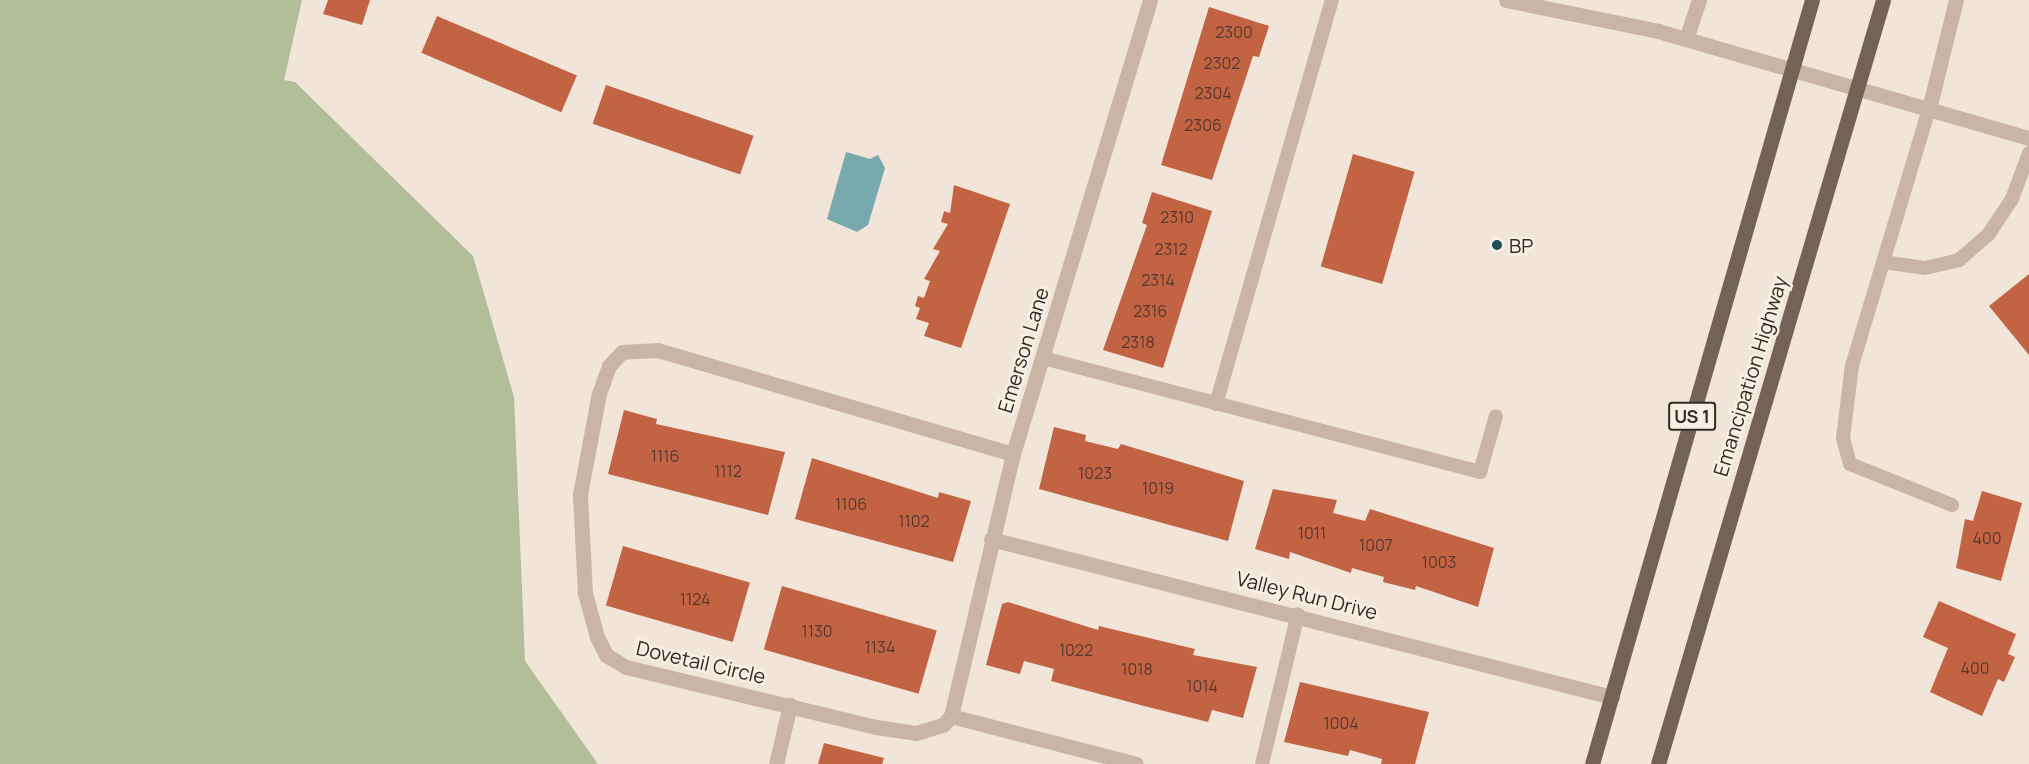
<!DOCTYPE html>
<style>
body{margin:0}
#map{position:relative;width:2029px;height:764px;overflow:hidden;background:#f0e5d8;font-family:Manrope,sans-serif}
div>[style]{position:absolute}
.green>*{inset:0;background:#b1be99}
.water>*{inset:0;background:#78a9ac}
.building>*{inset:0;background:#c26444;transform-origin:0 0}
.service>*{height:14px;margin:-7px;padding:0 7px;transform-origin:7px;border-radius:7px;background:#c8b5a5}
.minor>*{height:15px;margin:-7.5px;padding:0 7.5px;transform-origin:7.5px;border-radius:7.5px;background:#c8b5a5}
.primary>*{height:15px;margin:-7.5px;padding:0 7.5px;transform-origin:7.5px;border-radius:7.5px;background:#756257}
.dots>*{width:16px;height:16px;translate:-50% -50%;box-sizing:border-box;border:3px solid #f8efe4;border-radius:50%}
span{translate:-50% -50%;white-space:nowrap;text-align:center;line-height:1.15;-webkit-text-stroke:5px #f8efe4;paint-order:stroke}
.number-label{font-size:16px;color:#58382e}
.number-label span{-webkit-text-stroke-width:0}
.shield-label span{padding:2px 4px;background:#f8efe4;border:2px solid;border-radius:4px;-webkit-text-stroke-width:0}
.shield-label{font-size:18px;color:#342a26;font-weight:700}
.poi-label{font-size:20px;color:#342a26}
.left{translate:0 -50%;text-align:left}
.street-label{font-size:20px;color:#342a26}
</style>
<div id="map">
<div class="green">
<div style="clip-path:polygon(0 0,302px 0,284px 80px,295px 82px,473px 256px,514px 397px,525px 661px,598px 764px,0 764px)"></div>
</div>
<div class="water">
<div style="clip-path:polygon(846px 152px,870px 159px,878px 155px,885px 168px,868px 225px,857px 232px,827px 219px)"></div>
</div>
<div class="building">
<div style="clip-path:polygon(328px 0,370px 0,362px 25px,323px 14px)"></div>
<div style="clip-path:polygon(1209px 7px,1269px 26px,1259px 57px,1253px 56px,1212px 180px,1161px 165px)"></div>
<div style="left:437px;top:16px;width:152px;height:40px;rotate:23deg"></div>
<div style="left:606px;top:85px;width:156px;height:41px;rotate:19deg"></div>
<div style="left:1353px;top:154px;width:64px;height:117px;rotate:16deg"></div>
<div style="clip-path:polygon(954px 185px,1010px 204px,961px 348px,924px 336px,929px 323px,916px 319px,920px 308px,915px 306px,918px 296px,924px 298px,930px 281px,924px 279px,940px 251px,933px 249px,948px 224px,941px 222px,944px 211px,950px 213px)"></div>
<div style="clip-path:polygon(1152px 192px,1212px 211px,1163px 368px,1103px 350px,1147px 225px,1142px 223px)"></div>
<div style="clip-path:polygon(2029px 274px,2029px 355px,1989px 306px)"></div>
<div style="clip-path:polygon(624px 410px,657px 419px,656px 424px,785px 452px,768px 515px,608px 474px)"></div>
<div style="clip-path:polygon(1054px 427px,1086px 435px,1085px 441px,1118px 449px,1121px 444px,1244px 481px,1228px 541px,1039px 489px)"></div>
<div style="clip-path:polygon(812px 458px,938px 498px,939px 492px,971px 501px,953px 562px,795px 519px)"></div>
<div style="clip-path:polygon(1273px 489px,1337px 500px,1333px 513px,1365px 521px,1370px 509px,1494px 548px,1478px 607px,1416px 586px,1415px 590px,1383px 582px,1384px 577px,1352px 568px,1351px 573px,1290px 552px,1289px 559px,1255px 549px)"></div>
<div style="clip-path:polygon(1982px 491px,2022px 503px,2001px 581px,1956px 568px,1965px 519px,1973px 521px)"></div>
<div style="left:623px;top:546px;width:132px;height:62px;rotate:16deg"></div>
<div style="left:782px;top:586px;width:161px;height:66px;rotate:16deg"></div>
<div style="clip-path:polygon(1939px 601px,2016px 634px,2008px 654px,2015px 657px,2004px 682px,1998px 679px,1982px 716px,1930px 692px,1948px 648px,1923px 637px)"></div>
<div style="clip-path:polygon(1008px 602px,1098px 630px,1099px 626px,1195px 649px,1193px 655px,1257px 667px,1243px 718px,1212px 710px,1208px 722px,1144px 706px,1051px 681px,1054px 669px,1024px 661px,1020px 674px,986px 665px,1002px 604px)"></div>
<div style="clip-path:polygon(1300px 682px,1429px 712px,1415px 764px,1381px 764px,1382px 759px,1350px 750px,1348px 756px,1284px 742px)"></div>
<div style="clip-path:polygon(824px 743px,884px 758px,882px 764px,818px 764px)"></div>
</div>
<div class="service">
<div style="left:1929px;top:109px;width:267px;rotate:106.7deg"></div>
<div style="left:1852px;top:365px;width:74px;rotate:97deg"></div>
<div style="left:1843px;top:438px;width:27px;rotate:75deg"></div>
<div style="left:1850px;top:464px;width:110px;rotate:21.9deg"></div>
<div style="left:1883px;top:262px;width:42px;rotate:8.1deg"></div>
<div style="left:1925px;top:268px;width:35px;rotate:-13deg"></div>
<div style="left:1959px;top:260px;width:38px;rotate:-41deg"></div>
<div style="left:1988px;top:235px;width:43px;rotate:-56.3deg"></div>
<div style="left:2012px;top:199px;width:49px;rotate:-69.7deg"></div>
<div style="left:1043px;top:358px;width:452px;rotate:14.6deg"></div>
<div style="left:1480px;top:472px;width:58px;rotate:-74.1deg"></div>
<div style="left:1216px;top:404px;width:420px;rotate:-74deg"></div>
<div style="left:1262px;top:764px;width:154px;rotate:-76.5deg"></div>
</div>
<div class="minor">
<div style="left:1506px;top:0;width:155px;rotate:11.5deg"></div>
<div style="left:1658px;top:31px;width:386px;rotate:16.1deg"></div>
<div style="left:1686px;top:39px;width:41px;rotate:-71.6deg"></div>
<div style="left:1929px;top:109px;width:112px;rotate:-76.1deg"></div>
<div style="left:1013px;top:454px;width:370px;rotate:-163.7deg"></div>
<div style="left:658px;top:350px;width:36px;rotate:177deg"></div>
<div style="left:622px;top:352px;width:19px;rotate:133deg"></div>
<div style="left:609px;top:366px;width:29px;rotate:110deg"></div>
<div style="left:599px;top:393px;width:104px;rotate:100.6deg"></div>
<div style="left:580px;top:495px;width:98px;rotate:87.1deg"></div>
<div style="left:585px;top:593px;width:46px;rotate:74.7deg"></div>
<div style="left:597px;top:637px;width:20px;rotate:63deg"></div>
<div style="left:606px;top:655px;width:23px;rotate:31deg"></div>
<div style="left:626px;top:667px;width:257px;rotate:13.5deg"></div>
<div style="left:876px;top:727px;width:40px;rotate:8.5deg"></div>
<div style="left:916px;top:733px;width:28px;rotate:-17deg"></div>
<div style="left:943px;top:725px;width:12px;rotate:-48deg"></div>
<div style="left:951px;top:716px;width:191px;rotate:14.5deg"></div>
<div style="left:991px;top:539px;width:641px;rotate:14.27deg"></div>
<div style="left:951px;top:716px;width:269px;rotate:-76.7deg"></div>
<div style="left:1013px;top:454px;width:474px;rotate:-73.2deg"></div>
<div style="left:776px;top:764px;width:61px;rotate:-76.7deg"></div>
</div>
<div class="primary">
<div style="left:1592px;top:764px;width:795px;rotate:-73.94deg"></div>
<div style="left:1658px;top:764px;width:796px;rotate:-73.59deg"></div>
</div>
<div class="dots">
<div style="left:1497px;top:245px;background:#1d4f53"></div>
</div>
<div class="number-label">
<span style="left:1234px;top:32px">2300</span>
<span style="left:1222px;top:63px">2302</span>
<span style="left:1213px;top:93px">2304</span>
<span style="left:1203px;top:125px">2306</span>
<span style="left:1177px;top:217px">2310</span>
<span style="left:1171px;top:249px">2312</span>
<span style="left:1158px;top:280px">2314</span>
<span style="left:1150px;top:311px">2316</span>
<span style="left:1138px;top:342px">2318</span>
<span style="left:665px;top:456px">1116</span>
<span style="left:728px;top:471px">1112</span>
<span style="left:1095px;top:473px">1023</span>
<span style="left:1158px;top:488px">1019</span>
<span style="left:851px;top:504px">1106</span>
<span style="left:914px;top:521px">1102</span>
<span style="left:1312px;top:533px">1011</span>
<span style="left:1987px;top:538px">400</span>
<span style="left:1376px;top:545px">1007</span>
<span style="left:1439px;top:562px">1003</span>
<span style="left:695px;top:599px">1124</span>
<span style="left:817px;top:631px">1130</span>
<span style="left:880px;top:647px">1134</span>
<span style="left:1076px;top:650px">1022</span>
<span style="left:1975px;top:668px">400</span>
<span style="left:1137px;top:669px">1018</span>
<span style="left:1202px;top:686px">1014</span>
<span style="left:1341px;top:723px">1004</span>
</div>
<div class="shield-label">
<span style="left:1692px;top:416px">US 1</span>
</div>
<div class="poi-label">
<span class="left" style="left:1509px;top:245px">BP</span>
</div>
<div class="street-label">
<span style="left:1023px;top:350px;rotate:-73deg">Emerson Lane</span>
<span style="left:1750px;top:376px;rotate:-73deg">Emancipation Highway</span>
<span style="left:1307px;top:595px;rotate:14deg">Valley Run Drive</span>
<span style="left:701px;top:662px;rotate:13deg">Dovetail Circle</span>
</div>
</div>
